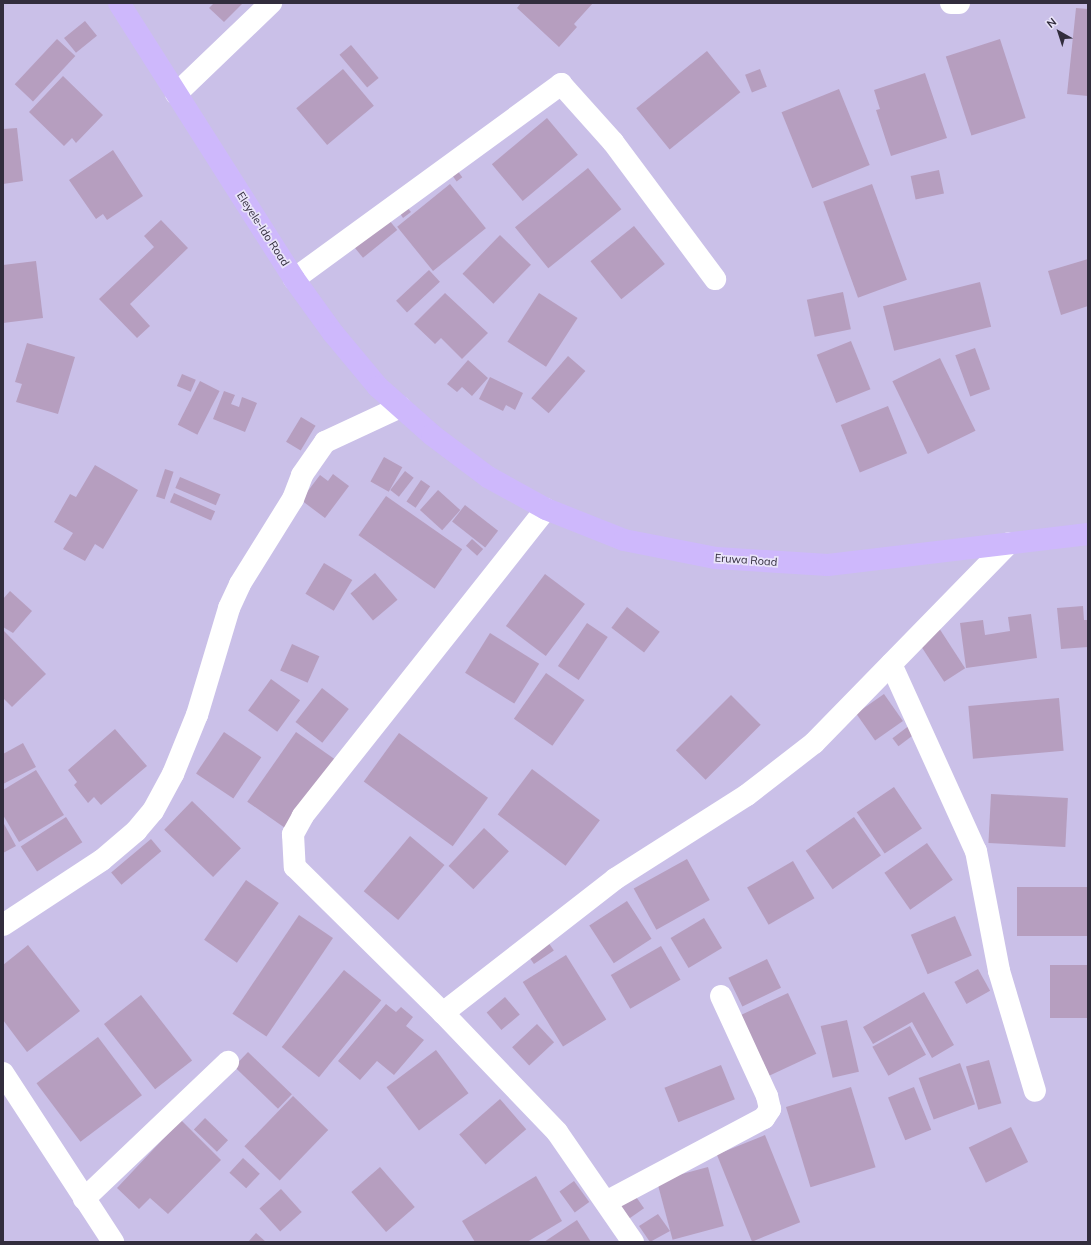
<!DOCTYPE html>
<style>
body{margin:0}
#map{position:relative;width:1091px;height:1245px;overflow:hidden;background:#cac0e8;font-family:Mulish,sans-serif}
div>[style]{position:absolute}
.building>*{inset:0;background:#b69ebf;transform-origin:0 0}
.minor>*{height:22px;margin:-11px;padding:0 11px;transform-origin:11px;border-radius:11px;background:#fff}
.major>*{height:22px;margin:-11px;padding:0 11px;transform-origin:11px;border-radius:11px;background:#ceb8fc}
span{translate:-50% -50%;white-space:nowrap;text-align:center;line-height:1.15;-webkit-text-stroke:3.5px #e9e4f9;paint-order:stroke}
.street-label{font-size:11px;color:#322d3d}
.frame{position:absolute;inset:0;border:4px solid #322d3d;pointer-events:none}
.north{position:absolute;left:1039px;top:12px;width:40px;height:40px;-webkit-text-stroke:3px #e9e4f9;paint-order:stroke;rotate:321deg;font-size:11px;font-weight:700;line-height:16px;text-align:center;color:#322d3d}
.north::after{content:'';display:block;margin:auto;width:14px;height:18px;background:#322d3d;clip-path:polygon(50% 0,100% 100%,50% 72%,0 100%)}
</style>
<div id="map">
<div class="building">
<div style="clip-path:polygon(214px 3px,243px 3px,224px 22px,209px 8px)"></div>
<div style="clip-path:polygon(521px 3px,593px 3px,574px 24px,577px 27px,559px 47px,517px 8px)"></div>
<div style="clip-path:polygon(1076px 8px,1088px 9px,1088px 96px,1067px 94px)"></div>
<div style="left:85px;top:21px;width:19px;height:27px;rotate:51deg"></div>
<div style="left:57px;top:39px;width:25px;height:62px;rotate:43deg"></div>
<div style="left:1000px;top:39px;width:83px;height:57px;rotate:72deg"></div>
<div style="left:351px;top:45px;width:43px;height:15px;rotate:50deg"></div>
<div style="left:707px;top:51px;width:53px;height:91px;rotate:51deg"></div>
<div style="left:343px;top:69px;width:48px;height:61px;rotate:50deg"></div>
<div style="left:760px;top:69px;width:19px;height:16px;rotate:69deg"></div>
<div style="clip-path:polygon(925px 73px,947px 138px,891px 156px,876px 110px,880px 109px,874px 90px)"></div>
<div style="clip-path:polygon(63px 76px,103px 115px,76px 143px,72px 138px,64px 146px,29px 112px)"></div>
<div style="left:839px;top:89px;width:82px;height:62px;rotate:68deg"></div>
<div style="left:547px;top:118px;width:48px;height:72px;rotate:50deg"></div>
<div style="clip-path:polygon(17px 128px,23px 181px,3px 184px,3px 129px)"></div>
<div style="clip-path:polygon(113px 150px,143px 196px,107px 220px,103px 214px,96px 219px,69px 180px)"></div>
<div style="left:588px;top:168px;width:53px;height:94px;rotate:51deg"></div>
<div style="left:457px;top:170px;width:9px;height:7px;rotate:54deg"></div>
<div style="left:939px;top:170px;width:24px;height:29px;rotate:78deg"></div>
<div style="left:450px;top:184px;width:57px;height:68px;rotate:51deg"></div>
<div style="left:872px;top:184px;width:102px;height:52px;rotate:70deg"></div>
<div style="clip-path:polygon(406px 206px,411px 212px,403px 218px,399px 212px)"></div>
<div style="clip-path:polygon(161px 220px,188px 248px,130px 304px,150px 326px,137px 338px,99px 299px,154px 247px,144px 236px)"></div>
<div style="left:389px;top:220px;width:13px;height:44px;rotate:51deg"></div>
<div style="left:634px;top:226px;width:49px;height:56px;rotate:51deg"></div>
<div style="left:500px;top:235px;width:43px;height:54px;rotate:44deg"></div>
<div style="clip-path:polygon(1088px 259px,1088px 306px,1061px 315px,1048px 271px)"></div>
<div style="clip-path:polygon(36px 261px,43px 318px,3px 323px,3px 265px)"></div>
<div style="left:429px;top:270px;width:16px;height:45px;rotate:47deg"></div>
<div style="left:980px;top:282px;width:46px;height:100px;rotate:76deg"></div>
<div style="left:843px;top:292px;width:38px;height:37px;rotate:78deg"></div>
<div style="clip-path:polygon(445px 293px,488px 333px,462px 359px,441px 338px,435px 344px,414px 324px)"></div>
<div style="left:539px;top:293px;width:46px;height:58px;rotate:33deg"></div>
<div style="left:851px;top:341px;width:52px;height:37px;rotate:68deg"></div>
<div style="clip-path:polygon(27px 343px,75px 357px,58px 414px,16px 402px,22px 384px,15px 382px)"></div>
<div style="left:975px;top:348px;width:44px;height:21px;rotate:70deg"></div>
<div style="left:568px;top:356px;width:23px;height:56px;rotate:41deg"></div>
<div style="left:940px;top:358px;width:81px;height:53px;rotate:64deg"></div>
<div style="clip-path:polygon(468px 360px,488px 378px,472px 396px,462px 387px,457px 392px,447px 384px)"></div>
<div style="left:182px;top:374px;width:15px;height:13px;rotate:23deg"></div>
<div style="clip-path:polygon(490px 377px,523px 393px,515px 410px,506px 405px,503px 411px,479px 399px)"></div>
<div style="left:200px;top:381px;width:22px;height:49px;rotate:27deg"></div>
<div style="clip-path:polygon(224px 391px,235px 395px,231px 404px,239px 407px,242px 397px,257px 403px,245px 432px,213px 419px)"></div>
<div style="left:888px;top:406px;width:51px;height:51px;rotate:68deg"></div>
<div style="left:301px;top:417px;width:17px;height:29px;rotate:31deg"></div>
<div style="left:384px;top:457px;width:21px;height:28px;rotate:29deg"></div>
<div style="clip-path:polygon(95px 465px,138px 490px,103px 549px,95px 544px,85px 561px,63px 549px,73px 533px,54px 522px,70px 494px,76px 497px)"></div>
<div style="left:165px;top:469px;width:9px;height:29px;rotate:18deg"></div>
<div style="left:405px;top:471px;width:11px;height:24px;rotate:38deg"></div>
<div style="clip-path:polygon(333px 474px,349px 486px,325px 518px,301px 500px,320px 475px,328px 481px)"></div>
<div style="left:180px;top:477px;width:44px;height:12px;rotate:23deg"></div>
<div style="left:421px;top:480px;width:11px;height:26px;rotate:34deg"></div>
<div style="left:438px;top:490px;width:30px;height:27px;rotate:42deg"></div>
<div style="left:174px;top:493px;width:45px;height:10px;rotate:24deg"></div>
<div style="left:386px;top:496px;width:93px;height:48px;rotate:35deg"></div>
<div style="left:465px;top:505px;width:42px;height:21px;rotate:38deg"></div>
<div style="left:472px;top:539px;width:15px;height:9px;rotate:42deg"></div>
<div style="left:324px;top:563px;width:33px;height:36px;rotate:31deg"></div>
<div style="left:375px;top:573px;width:35px;height:32px;rotate:50deg"></div>
<div style="left:545px;top:574px;width:50px;height:65px;rotate:37deg"></div>
<div style="clip-path:polygon(10px 591px,32px 611px,13px 633px,3px 627px,3px 599px)"></div>
<div style="clip-path:polygon(1083px 606px,1084px 620px,1088px 620px,1088px 647px,1061px 649px,1057px 608px)"></div>
<div style="left:627px;top:607px;width:41px;height:26px;rotate:37deg"></div>
<div style="clip-path:polygon(1031px 614px,1037px 658px,966px 668px,960px 623px,983px 620px,985px 635px,1010px 631px,1008px 617px)"></div>
<div style="left:587px;top:623px;width:25px;height:52px;rotate:34deg"></div>
<div style="left:939px;top:628px;width:48px;height:25px;rotate:57deg"></div>
<div style="clip-path:polygon(4px 631px,46px 674px,12px 707px,3px 698px)"></div>
<div style="left:490px;top:633px;width:58px;height:47px;rotate:32deg"></div>
<div style="left:292px;top:644px;width:30px;height:29px;rotate:24deg"></div>
<div style="left:546px;top:673px;width:47px;height:56px;rotate:35deg"></div>
<div style="left:271px;top:679px;width:36px;height:39px;rotate:36deg"></div>
<div style="left:322px;top:688px;width:34px;height:43px;rotate:38deg"></div>
<div style="left:884px;top:694px;width:33px;height:34px;rotate:55deg"></div>
<div style="left:731px;top:695px;width:42px;height:78px;rotate:45deg"></div>
<div style="left:1059px;top:698px;width:53px;height:91px;rotate:85deg"></div>
<div style="left:910px;top:725px;width:10px;height:22px;rotate:53deg"></div>
<div style="clip-path:polygon(115px 729px,147px 766px,101px 805px,94px 797px,88px 803px,74px 785px,77px 782px,68px 770px)"></div>
<div style="left:224px;top:732px;width:45px;height:50px;rotate:34deg"></div>
<div style="left:296px;top:732px;width:47px;height:85px;rotate:35deg"></div>
<div style="left:399px;top:733px;width:110px;height:60px;rotate:36deg"></div>
<div style="clip-path:polygon(23px 743px,36px 767px,3px 784px,3px 754px)"></div>
<div style="left:532px;top:769px;width:85px;height:57px;rotate:37deg"></div>
<div style="clip-path:polygon(36px 770px,64px 815px,19px 842px,3px 815px,3px 790px)"></div>
<div style="left:894px;top:787px;width:50px;height:45px;rotate:56deg"></div>
<div style="left:991px;top:794px;width:77px;height:49px;rotate:3deg"></div>
<div style="left:192px;top:801px;width:68px;height:40px;rotate:44deg"></div>
<div style="left:66px;top:817px;width:30px;height:54px;rotate:57deg"></div>
<div style="left:854px;top:817px;width:47px;height:59px;rotate:55deg"></div>
<div style="clip-path:polygon(3px 822px,16px 846px,3px 853px)"></div>
<div style="left:484px;top:828px;width:34px;height:52px;rotate:43deg"></div>
<div style="left:410px;top:836px;width:45px;height:72px;rotate:40deg"></div>
<div style="left:151px;top:839px;width:16px;height:52px;rotate:50deg"></div>
<div style="left:927px;top:843px;width:45px;height:52px;rotate:55deg"></div>
<div style="left:687px;top:859px;width:47px;height:61px;rotate:61deg"></div>
<div style="left:793px;top:861px;width:43px;height:53px;rotate:60deg"></div>
<div style="left:246px;top:880px;width:40px;height:73px;rotate:35deg"></div>
<div style="left:1088px;top:887px;width:49px;height:71px;rotate:90deg"></div>
<div style="left:627px;top:901px;width:45px;height:45px;rotate:57deg"></div>
<div style="left:299px;top:915px;width:41px;height:119px;rotate:34deg"></div>
<div style="left:955px;top:916px;width:43px;height:48px;rotate:67deg"></div>
<div style="left:704px;top:918px;width:35px;height:39px;rotate:59deg"></div>
<div style="left:546px;top:939px;width:14px;height:24px;rotate:56deg"></div>
<div style="clip-path:polygon(28px 945px,80px 1011px,27px 1052px,3px 1020px,3px 965px)"></div>
<div style="left:661px;top:946px;width:39px;height:58px;rotate:60deg"></div>
<div style="left:566px;top:955px;width:76px;height:51px;rotate:58deg"></div>
<div style="left:767px;top:959px;width:32px;height:43px;rotate:64deg"></div>
<div style="left:1088px;top:965px;width:53px;height:38px;rotate:90deg"></div>
<div style="left:978px;top:969px;width:25px;height:27px;rotate:61deg"></div>
<div style="left:344px;top:970px;width:48px;height:99px;rotate:39deg"></div>
<div style="clip-path:polygon(924px 992px,954px 1045px,932px 1058px,912px 1022px,873px 1044px,863px 1027px)"></div>
<div style="left:788px;top:993px;width:67px;height:52px;rotate:65deg"></div>
<div style="left:141px;top:995px;width:83px;height:47px;rotate:52deg"></div>
<div style="left:505px;top:997px;width:23px;height:24px;rotate:50deg"></div>
<div style="clip-path:polygon(386px 1004px,396px 1012px,401px 1007px,413px 1017px,406px 1026px,424px 1040px,394px 1075px,377px 1061px,360px 1080px,338px 1061px)"></div>
<div style="left:847px;top:1020px;width:53px;height:27px;rotate:77deg"></div>
<div style="left:537px;top:1024px;width:25px;height:34px;rotate:47deg"></div>
<div style="left:910px;top:1026px;width:33px;height:43px;rotate:61deg"></div>
<div style="left:98px;top:1037px;width:73px;height:77px;rotate:53deg"></div>
<div style="left:436px;top:1050px;width:54px;height:62px;rotate:53deg"></div>
<div style="left:248px;top:1052px;width:61px;height:20px;rotate:44deg"></div>
<div style="left:989px;top:1060px;width:45px;height:24px;rotate:74deg"></div>
<div style="left:960px;top:1063px;width:44px;height:44px;rotate:70deg"></div>
<div style="left:721px;top:1065px;width:37px;height:61px;rotate:68deg"></div>
<div style="left:851px;top:1087px;width:84px;height:68px;rotate:73deg"></div>
<div style="left:914px;top:1087px;width:46px;height:28px;rotate:68deg"></div>
<div style="left:293px;top:1096px;width:49px;height:70px;rotate:44deg"></div>
<div style="left:500px;top:1099px;width:40px;height:54px;rotate:49deg"></div>
<div style="left:205px;top:1118px;width:32px;height:16px;rotate:44deg"></div>
<div style="clip-path:polygon(181px 1120px,221px 1160px,168px 1214px,150px 1198px,139px 1209px,117px 1188px)"></div>
<div style="left:1011px;top:1127px;width:39px;height:47px;rotate:64deg"></div>
<div style="left:765px;top:1135px;width:94px;height:52px;rotate:68deg"></div>
<div style="left:243px;top:1158px;width:23px;height:20px;rotate:43deg"></div>
<div style="left:380px;top:1167px;width:53px;height:38px;rotate:49deg"></div>
<div style="left:708px;top:1167px;width:61px;height:53px;rotate:75deg"></div>
<div style="clip-path:polygon(536px 1176px,562px 1221px,527px 1242px,475px 1242px,462px 1221px)"></div>
<div style="left:574px;top:1181px;width:26px;height:18px;rotate:54deg"></div>
<div style="left:281px;top:1189px;width:31px;height:29px;rotate:48deg"></div>
<div style="left:632px;top:1191px;width:21px;height:18px;rotate:55deg"></div>
<div style="clip-path:polygon(658px 1214px,670px 1231px,650px 1242px,639px 1226px)"></div>
<div style="clip-path:polygon(577px 1220px,591px 1242px,544px 1242px)"></div>
<div style="clip-path:polygon(256px 1233px,266px 1242px,248px 1242px)"></div>
</div>
<div class="minor">
<div style="left:951px;top:3px;width:8px"></div>
<div style="left:176px;top:94px;width:132px;rotate:-43.8deg"></div>
<div style="left:294px;top:279px;width:331px;rotate:-36.1deg"></div>
<div style="left:561px;top:84px;width:78px;rotate:48.1deg"></div>
<div style="left:613px;top:142px;width:171px;rotate:53.3deg"></div>
<div style="left:546px;top:509px;width:392px;rotate:128.4deg"></div>
<div style="left:303px;top:816px;width:21px;rotate:119deg"></div>
<div style="left:293px;top:834px;width:33px;rotate:87deg"></div>
<div style="left:295px;top:867px;width:208px;rotate:44.6deg"></div>
<div style="left:443px;top:1013px;width:165px;rotate:46.2deg"></div>
<div style="left:557px;top:1132px;width:134px;rotate:55.4deg"></div>
<div style="left:891px;top:664px;width:205px;rotate:65.6deg"></div>
<div style="left:976px;top:851px;width:122px;rotate:79.1deg"></div>
<div style="left:999px;top:971px;width:125px;rotate:73.3deg"></div>
<div style="left:3px;top:925px;width:118px;rotate:-33.3deg"></div>
<div style="left:102px;top:860px;width:45px;rotate:-40.5deg"></div>
<div style="left:136px;top:831px;width:26px;rotate:-50deg"></div>
<div style="left:153px;top:811px;width:42px;rotate:-61.6deg"></div>
<div style="left:173px;top:774px;width:64px;rotate:-67.9deg"></div>
<div style="left:197px;top:715px;width:112px;rotate:-73.3deg"></div>
<div style="left:229px;top:608px;width:26px;rotate:-65deg"></div>
<div style="left:240px;top:584px;width:100px;rotate:-58.1deg"></div>
<div style="left:293px;top:499px;width:26px;rotate:-69deg"></div>
<div style="left:302px;top:475px;width:40px;rotate:-55.1deg"></div>
<div style="left:325px;top:442px;width:83px;rotate:-25deg"></div>
<div style="left:443px;top:1013px;width:218px;rotate:-37.9deg"></div>
<div style="left:615px;top:879px;width:156px;rotate:-32.5deg"></div>
<div style="left:747px;top:795px;width:85px;rotate:-37.8deg"></div>
<div style="left:814px;top:743px;width:279px;rotate:-45.7deg"></div>
<div style="left:3px;top:1073px;width:202px;rotate:56.9deg"></div>
<div style="left:84px;top:1199px;width:199px;rotate:-43.6deg"></div>
<div style="left:606px;top:1202px;width:179px;rotate:-28deg"></div>
<div style="left:764px;top:1118px;width:11px;rotate:-56deg"></div>
<div style="left:770px;top:1109px;width:13px;rotate:-103deg"></div>
<div style="left:767px;top:1096px;width:110px;rotate:-114.7deg"></div>
</div>
<div class="major">
<div style="left:119px;top:3px;width:327px;rotate:57.6deg"></div>
<div style="left:294px;top:279px;width:67px;rotate:54.2deg"></div>
<div style="left:333px;top:333px;width:70px;rotate:50.2deg"></div>
<div style="left:378px;top:387px;width:72px;rotate:41.6deg"></div>
<div style="left:432px;top:435px;width:70px;rotate:36.9deg"></div>
<div style="left:488px;top:477px;width:66px;rotate:28.9deg"></div>
<div style="left:546px;top:509px;width:84px;rotate:21.7deg"></div>
<div style="left:624px;top:540px;width:94px;rotate:11.1deg"></div>
<div style="left:716px;top:558px;width:112px;rotate:3.6deg"></div>
<div style="left:828px;top:565px;width:262px;rotate:-6.8deg"></div>
</div>
<div class="street-label">
<span style="left:263px;top:229px;rotate:57deg">Eleyele-Ido Road</span>
<span style="left:746px;top:560px;rotate:4deg">Eruwa Road</span>
</div>
<div class="frame"></div>
<div class="north">N</div>
</div>
